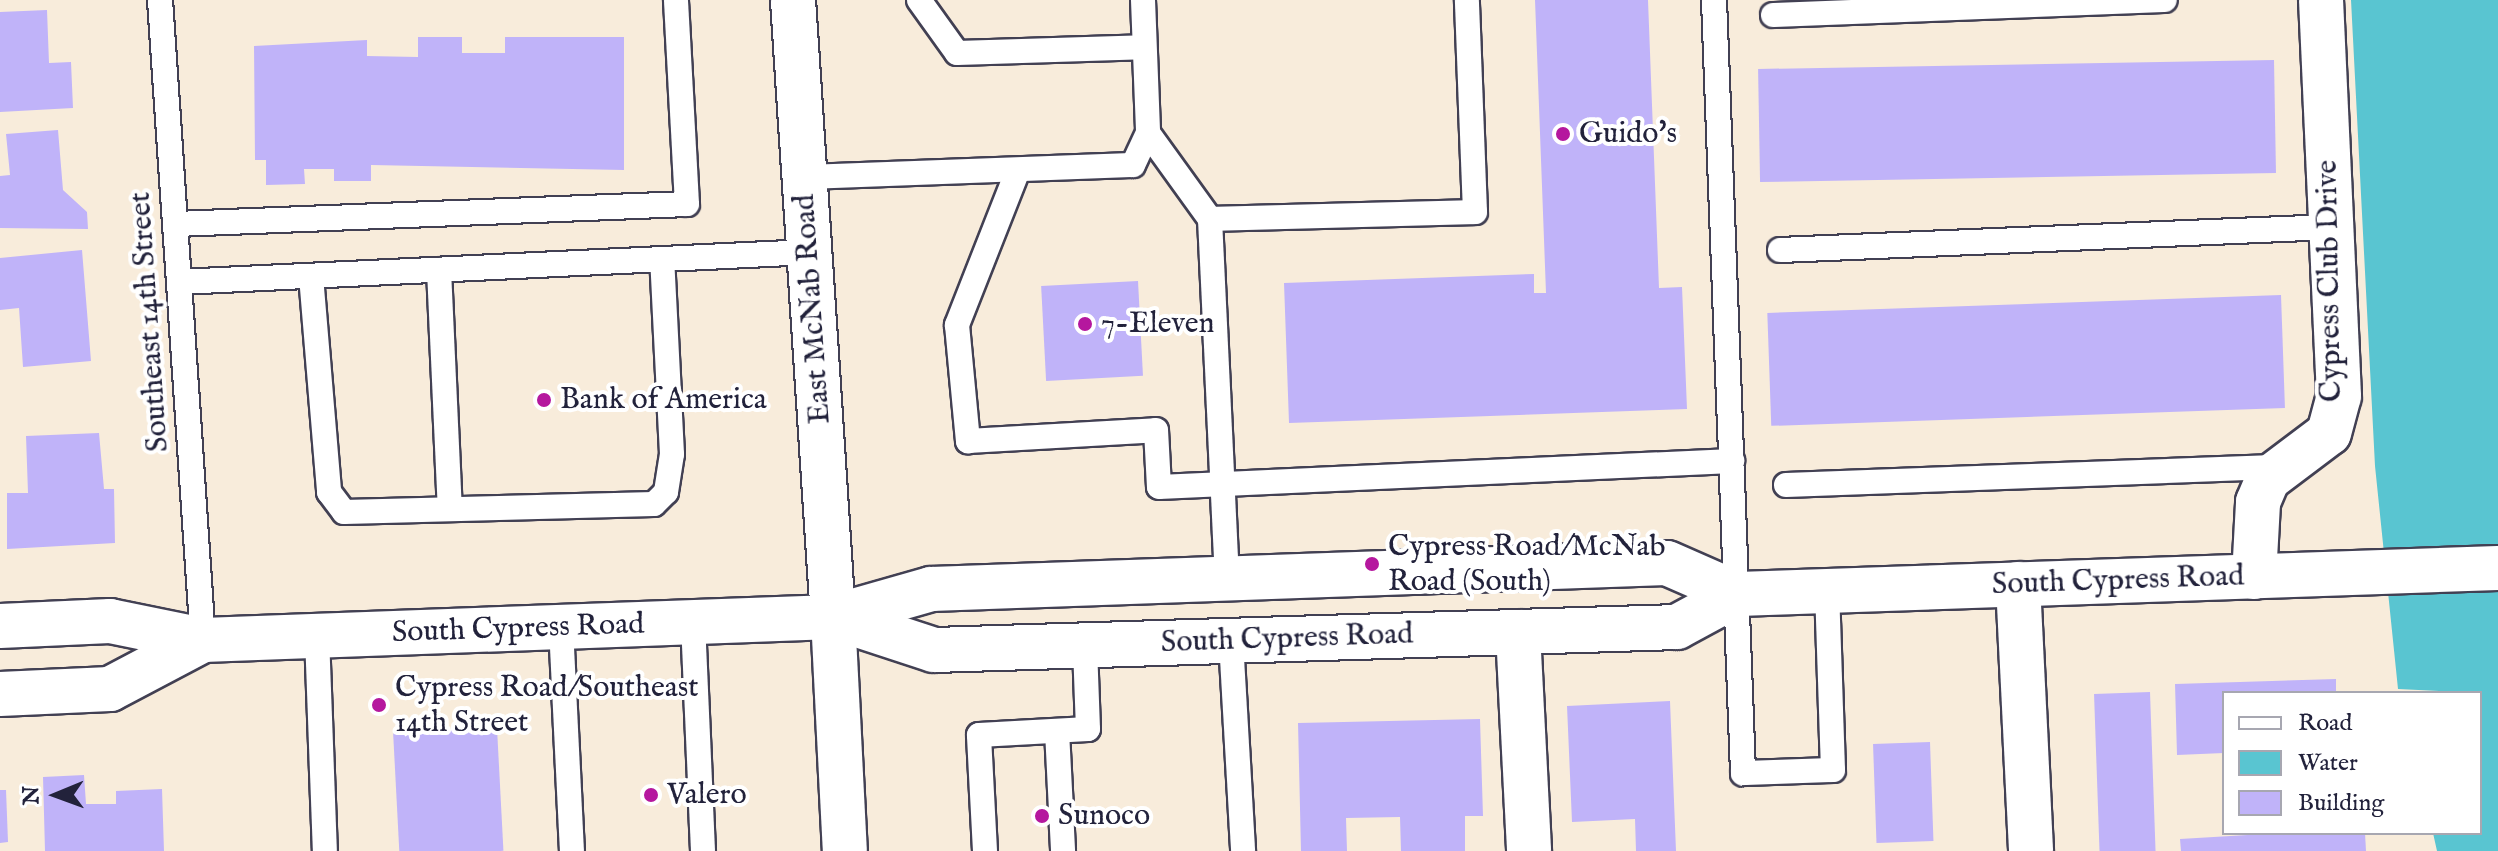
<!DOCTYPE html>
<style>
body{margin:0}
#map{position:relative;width:2498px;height:851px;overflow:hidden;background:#f8ecdb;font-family:"IM FELL English",serif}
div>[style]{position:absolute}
.water>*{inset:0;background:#59c5d1}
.building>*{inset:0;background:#c0b3f9;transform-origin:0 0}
.roads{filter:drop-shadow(2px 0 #424053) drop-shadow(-2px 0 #424053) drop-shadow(0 2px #424053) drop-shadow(0 -2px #424053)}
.service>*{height:24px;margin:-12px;padding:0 12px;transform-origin:12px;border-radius:12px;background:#fff}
.minor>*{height:44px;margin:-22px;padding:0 22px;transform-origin:22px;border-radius:22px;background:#fff}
.tertiary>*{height:44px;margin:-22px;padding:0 22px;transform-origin:22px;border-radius:22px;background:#fff}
.dots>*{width:22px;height:22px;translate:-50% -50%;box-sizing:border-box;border:4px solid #fff;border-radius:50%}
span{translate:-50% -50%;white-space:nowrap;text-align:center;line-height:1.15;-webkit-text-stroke:8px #fff;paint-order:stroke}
.poi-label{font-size:30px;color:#22223b}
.left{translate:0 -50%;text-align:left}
.street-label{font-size:30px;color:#22223b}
.legend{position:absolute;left:2222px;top:691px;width:260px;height:144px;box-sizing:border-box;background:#fff;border:2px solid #a7a7b1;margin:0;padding:10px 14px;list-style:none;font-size:24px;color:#22223b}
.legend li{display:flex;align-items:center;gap:16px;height:40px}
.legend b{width:40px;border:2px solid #a7a7b1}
.north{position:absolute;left:16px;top:755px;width:80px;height:80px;-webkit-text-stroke:6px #fff;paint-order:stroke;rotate:269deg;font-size:22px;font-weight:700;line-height:32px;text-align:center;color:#22223b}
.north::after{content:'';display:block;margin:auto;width:28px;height:36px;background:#22223b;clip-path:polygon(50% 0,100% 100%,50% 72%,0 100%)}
</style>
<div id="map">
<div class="water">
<div style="clip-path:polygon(2351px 0,2498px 0,2498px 851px,2437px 851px,2433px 833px,2480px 833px,2480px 693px,2398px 689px,2375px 466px)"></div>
</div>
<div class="building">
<div style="clip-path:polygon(1535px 0,1648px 0,1659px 288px,1682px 287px,1687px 409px,1289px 423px,1284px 283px,1534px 274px,1534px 293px,1546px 293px)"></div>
<div style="clip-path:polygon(47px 10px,49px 63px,71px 62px,73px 108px,0 112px,0 12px)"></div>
<div style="clip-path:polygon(418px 37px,462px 37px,462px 53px,505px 53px,505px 37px,624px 37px,624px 170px,371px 165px,371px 181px,334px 181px,334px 169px,304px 169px,305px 184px,266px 185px,266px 160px,255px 160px,254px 46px,367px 40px,367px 56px,418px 57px)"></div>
<div style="left:2274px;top:60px;width:113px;height:516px;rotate:89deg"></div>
<div style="clip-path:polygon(58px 130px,63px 190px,87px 212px,88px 229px,0 228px,0 176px,10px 175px,6px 134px)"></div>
<div style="clip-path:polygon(82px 250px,91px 361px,23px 367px,19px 308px,0 310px,0 258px)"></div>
<div style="left:1138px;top:281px;width:95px;height:97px;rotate:87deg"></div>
<div style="left:2281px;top:295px;width:113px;height:514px;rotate:88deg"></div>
<div style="clip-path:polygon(99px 433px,104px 489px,114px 489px,115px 543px,7px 549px,7px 493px,28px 493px,26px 436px)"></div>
<div style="clip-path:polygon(2336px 679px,2336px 693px,2224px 693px,2224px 753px,2177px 755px,2175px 684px)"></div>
<div style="left:2150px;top:692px;width:159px;height:56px;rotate:88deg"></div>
<div style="clip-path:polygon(1670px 701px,1676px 851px,1636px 851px,1635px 819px,1572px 822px,1567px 706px)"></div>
<div style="clip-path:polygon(1480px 719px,1483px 816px,1465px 816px,1465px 851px,1401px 851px,1400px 817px,1346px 818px,1347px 851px,1301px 851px,1298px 723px)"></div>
<div style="left:497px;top:728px;width:123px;height:104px;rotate:87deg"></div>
<div style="left:1930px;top:742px;width:99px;height:57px;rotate:88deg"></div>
<div style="clip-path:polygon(84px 775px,86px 804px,116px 804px,116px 791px,162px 789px,164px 851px,45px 851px,43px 777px)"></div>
<div style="clip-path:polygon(0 790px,6px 790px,8px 842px,0 843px)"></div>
<div style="clip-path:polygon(2281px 833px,2365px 833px,2366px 851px,2181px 851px,2180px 839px)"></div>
</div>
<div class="roads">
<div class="service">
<div style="left:160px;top:0;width:641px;rotate:86.16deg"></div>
<div style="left:919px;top:0;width:65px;rotate:54.4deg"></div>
<div style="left:957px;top:53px;width:186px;rotate:-1.8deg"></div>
<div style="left:1143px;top:0;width:133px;rotate:87.8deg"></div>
<div style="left:1148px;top:133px;width:106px;rotate:54.2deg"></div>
<div style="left:1210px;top:219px;width:359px;rotate:87.3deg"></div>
<div style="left:1714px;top:0;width:774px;rotate:87.85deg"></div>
<div style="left:1743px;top:773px;width:90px;rotate:-1.9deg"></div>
<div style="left:1833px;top:770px;width:179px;rotate:-91.9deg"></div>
<div style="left:1773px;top:15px;width:392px;rotate:-2.2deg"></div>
<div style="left:1018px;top:170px;width:167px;rotate:111.5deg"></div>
<div style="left:957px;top:325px;width:117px;rotate:84.6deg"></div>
<div style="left:968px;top:441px;width:188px;rotate:-3.3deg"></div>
<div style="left:1156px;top:430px;width:57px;rotate:87deg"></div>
<div style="left:1159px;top:487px;width:574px;rotate:-2.6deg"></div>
<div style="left:805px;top:177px;width:328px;rotate:-2.1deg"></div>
<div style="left:1133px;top:165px;width:35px;rotate:-65deg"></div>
<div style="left:1210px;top:219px;width:265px;rotate:-1.5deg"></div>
<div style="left:1475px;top:212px;width:212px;rotate:-92.2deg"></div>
<div style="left:176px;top:224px;width:511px;rotate:-2.24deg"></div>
<div style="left:687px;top:204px;width:204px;rotate:-93.1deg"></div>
<div style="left:1780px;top:250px;width:550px;rotate:-2.39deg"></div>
<div style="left:439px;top:270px;width:238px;rotate:87.4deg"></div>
<div style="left:311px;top:276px;width:217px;rotate:85.2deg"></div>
<div style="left:329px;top:492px;width:25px;rotate:53deg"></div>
<div style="left:344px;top:512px;width:310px;rotate:-1.5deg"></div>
<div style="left:654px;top:504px;width:17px;rotate:-45deg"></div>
<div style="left:666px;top:492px;width:38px;rotate:-81deg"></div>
<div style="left:672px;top:454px;width:195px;rotate:-92.9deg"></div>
<div style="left:179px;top:282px;width:632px;rotate:-2.72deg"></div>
<div style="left:1786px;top:485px;width:495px;rotate:-2.1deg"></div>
<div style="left:693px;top:622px;width:229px;rotate:87.5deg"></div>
<div style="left:561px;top:627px;width:224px;rotate:87.2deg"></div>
<div style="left:317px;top:636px;width:215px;rotate:87.9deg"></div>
<div style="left:1231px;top:641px;width:210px;rotate:86.7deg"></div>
<div style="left:1057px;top:731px;width:120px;rotate:87.1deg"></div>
<div style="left:985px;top:851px;width:116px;rotate:-93deg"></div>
<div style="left:979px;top:735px;width:109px;rotate:-3.2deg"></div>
<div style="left:1088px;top:729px;width:83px;rotate:-92.1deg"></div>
</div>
<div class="minor">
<div style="left:2254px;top:577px;width:75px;rotate:-86.9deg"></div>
<div style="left:2258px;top:502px;width:25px;rotate:-67deg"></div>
<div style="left:2268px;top:479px;width:76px;rotate:-37deg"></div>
<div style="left:2329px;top:433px;width:38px;rotate:-75deg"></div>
<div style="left:2339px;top:396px;width:396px;rotate:-92.6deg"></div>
<div style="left:2018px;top:584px;width:267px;rotate:87.2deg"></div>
<div style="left:833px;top:617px;width:234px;rotate:87.1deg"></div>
<div style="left:1518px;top:632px;width:219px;rotate:87.1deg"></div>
</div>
<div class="tertiary">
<div style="left:793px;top:0;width:618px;rotate:86.29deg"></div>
<div style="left:833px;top:617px;width:106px;rotate:18.1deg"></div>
<div style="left:934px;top:650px;width:743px;rotate:-1.77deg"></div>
<div style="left:1677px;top:627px;width:69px;rotate:-28.4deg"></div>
<div style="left:0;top:626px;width:110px;rotate:-2.6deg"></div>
<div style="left:110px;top:621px;width:95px;rotate:11.5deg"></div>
<div style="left:203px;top:640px;width:630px;rotate:-2.09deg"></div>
<div style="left:833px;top:617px;width:102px;rotate:-15.9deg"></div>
<div style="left:931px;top:589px;width:736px;rotate:-2.02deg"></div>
<div style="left:1667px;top:563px;width:77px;rotate:23.6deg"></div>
<div style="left:1738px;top:594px;width:760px;rotate:-1.96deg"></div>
<div style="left:0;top:694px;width:110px;rotate:-2.6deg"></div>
<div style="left:110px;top:689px;width:105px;rotate:-27.8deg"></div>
</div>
</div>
<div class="dots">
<div style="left:1563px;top:134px;background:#b5179e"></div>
<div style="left:1085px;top:324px;background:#b5179e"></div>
<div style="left:544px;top:400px;background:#b5179e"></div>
<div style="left:1372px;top:564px;background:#b5179e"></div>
<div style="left:379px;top:705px;background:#b5179e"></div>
<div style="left:651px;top:795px;background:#b5179e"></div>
<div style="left:1042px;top:816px;background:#b5179e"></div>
</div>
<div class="poi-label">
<span class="left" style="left:1579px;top:134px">Guido's</span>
<span class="left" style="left:1101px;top:324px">7-Eleven</span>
<span class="left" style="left:560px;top:400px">Bank of America</span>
<span class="left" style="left:1388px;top:564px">Cypress Road/McNab<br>Road (South)</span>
<span class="left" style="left:395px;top:705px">Cypress Road/Southeast<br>14th Street</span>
<span class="left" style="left:667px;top:795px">Valero</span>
<span class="left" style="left:1058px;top:816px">Sunoco</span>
</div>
<div class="street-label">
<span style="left:2330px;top:281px;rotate:-91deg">Cypress Club Drive</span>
<span style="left:813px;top:309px;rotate:-94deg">East McNab Road</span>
<span style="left:150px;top:322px;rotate:-94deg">Southeast 14th Street</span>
<span style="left:2118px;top:581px;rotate:-2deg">South Cypress Road</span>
<span style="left:518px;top:629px;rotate:-2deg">South Cypress Road</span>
<span style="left:1287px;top:639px;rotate:-2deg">South Cypress Road</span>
</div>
<ul class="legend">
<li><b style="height:10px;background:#fff"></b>Road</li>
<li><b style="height:22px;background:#59c5d1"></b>Water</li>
<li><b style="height:22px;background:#c0b3f9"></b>Building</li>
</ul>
<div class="north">N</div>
</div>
